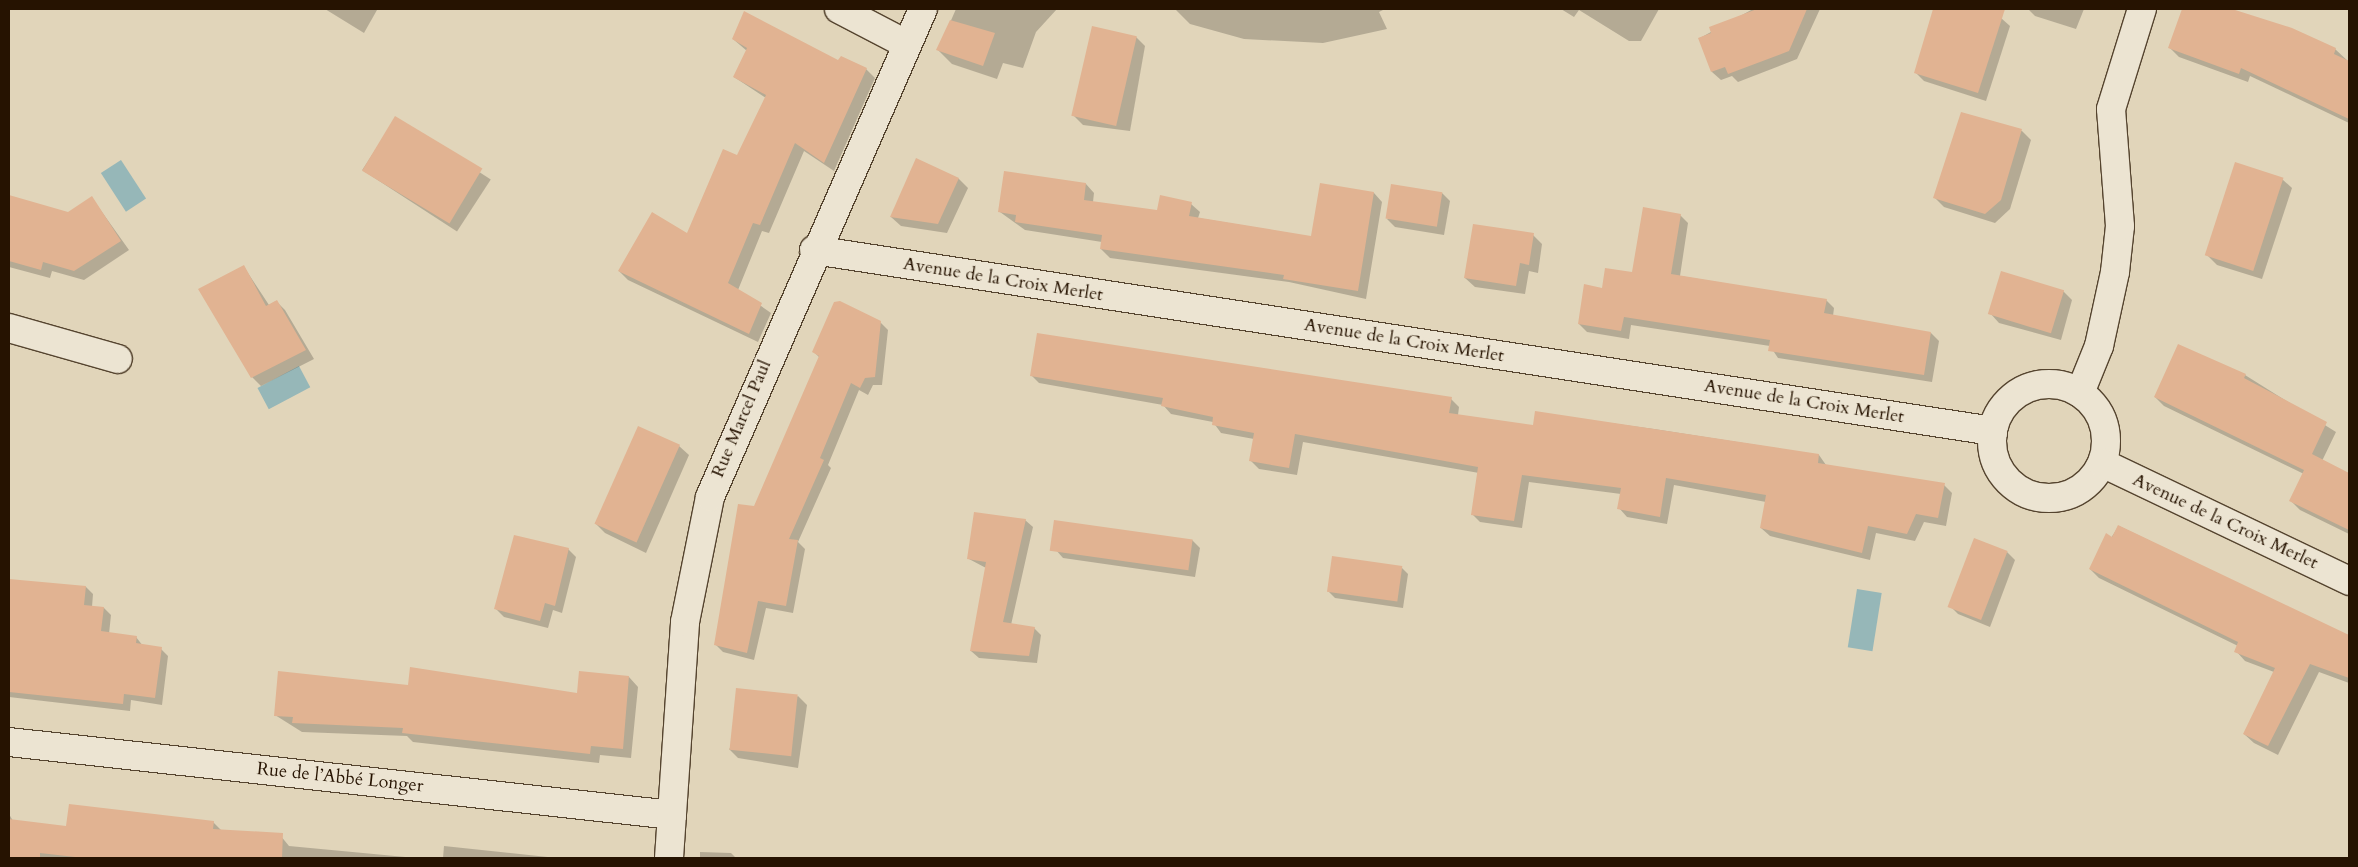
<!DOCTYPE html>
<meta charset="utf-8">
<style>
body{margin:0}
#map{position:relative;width:2358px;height:867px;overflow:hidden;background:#e1d5ba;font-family:Cardo,serif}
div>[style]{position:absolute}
.water>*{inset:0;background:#96b7b8;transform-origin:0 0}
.shadow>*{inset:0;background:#0003;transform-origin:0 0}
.building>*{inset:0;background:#e1b392;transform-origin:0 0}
.roads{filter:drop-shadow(1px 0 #55442f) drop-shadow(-1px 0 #55442f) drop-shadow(0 1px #55442f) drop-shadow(0 -1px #55442f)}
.street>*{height:28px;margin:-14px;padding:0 14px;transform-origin:14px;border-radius:14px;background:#ece4d2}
.street>.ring{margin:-14px;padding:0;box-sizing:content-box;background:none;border:28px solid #ece4d2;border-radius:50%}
span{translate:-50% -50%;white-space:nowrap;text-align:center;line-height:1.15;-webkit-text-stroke:5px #ece4d2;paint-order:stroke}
.street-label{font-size:18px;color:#261301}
.frame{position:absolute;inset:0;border:10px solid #261301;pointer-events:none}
</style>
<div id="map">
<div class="water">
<div style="left:121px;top:160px;width:46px;height:24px;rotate:57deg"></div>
<div style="left:299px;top:366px;width:24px;height:47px;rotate:62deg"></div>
<div style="left:1857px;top:589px;width:25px;height:59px;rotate:9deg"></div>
</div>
<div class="shadow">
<div style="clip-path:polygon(325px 9px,376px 9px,377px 10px,364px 33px)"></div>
<div style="clip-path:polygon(956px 9px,1057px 9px,1036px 32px,1023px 68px,1003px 63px,997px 79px,952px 64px,938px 50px)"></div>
<div style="clip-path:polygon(1385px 9px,1379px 12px,1387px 29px,1323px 43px,1244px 39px,1190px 24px,1176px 10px)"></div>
<div style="clip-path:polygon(1561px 9px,1659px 9px,1641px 41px,1629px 41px,1579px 10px,1574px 17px)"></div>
<div style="clip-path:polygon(1753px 9px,1820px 9px,1797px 59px,1738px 82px,1732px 76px,1721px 80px,1712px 72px,1700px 38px)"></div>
<div style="clip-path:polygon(1935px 9px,1972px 9px,2001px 18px,2010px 26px,1986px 101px,1924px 81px,1916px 73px)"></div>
<div style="clip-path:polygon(2028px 9px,2084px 9px,2076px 29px,2035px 16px)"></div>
<div style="clip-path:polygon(2183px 9px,2207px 16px,2209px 9px,2227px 9px,2292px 29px,2335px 49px,2349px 62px,2349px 123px,2250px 76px,2248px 82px,2179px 57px,2170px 48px)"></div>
<div style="clip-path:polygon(1136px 37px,1145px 46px,1130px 131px,1083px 125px,1074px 116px)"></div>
<div style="clip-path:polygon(733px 39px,866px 69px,875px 78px,834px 171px,804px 151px,769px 233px,762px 231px,738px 290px,771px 313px,758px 342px,628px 280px,619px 271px,687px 235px,737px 157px,766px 98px,734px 77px,747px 51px)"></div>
<div style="clip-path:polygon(1962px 113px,2022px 131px,2031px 140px,2010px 209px,1995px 223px,1944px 207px,1935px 198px)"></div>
<div style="left:396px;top:118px;width:113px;height:62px;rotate:33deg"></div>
<div style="clip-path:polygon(917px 160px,959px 179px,968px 188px,947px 233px,901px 226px,891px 217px)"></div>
<div style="clip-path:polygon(1005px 172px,1086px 184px,1094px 193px,1093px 202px,1158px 211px,1191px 204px,1200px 212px,1198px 218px,1312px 237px,1321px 185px,1374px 193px,1382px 202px,1366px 299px,1289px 282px,1110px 258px,1101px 249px,1102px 242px,1025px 230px,1000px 212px)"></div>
<div style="clip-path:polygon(2282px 179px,2292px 188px,2262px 279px,2217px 265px,2208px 256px)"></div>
<div style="clip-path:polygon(1442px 193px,1450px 201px,1444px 235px,1395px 227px,1387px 219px)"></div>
<div style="clip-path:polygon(9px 196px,68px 213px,92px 198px,129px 250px,84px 280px,52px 271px,50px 278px,9px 267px)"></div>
<div style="clip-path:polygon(1680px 215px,1688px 223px,1680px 276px,1826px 300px,1834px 308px,1833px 316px,1931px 333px,1939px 341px,1932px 382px,1778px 358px,1770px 346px,1631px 325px,1629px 339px,1587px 332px,1579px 324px,1603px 289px,1633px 274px)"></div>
<div style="clip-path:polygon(1533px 235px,1542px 244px,1538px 273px,1529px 271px,1525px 294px,1475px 287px,1465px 278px)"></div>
<div style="clip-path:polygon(244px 267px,269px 305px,276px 301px,285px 310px,314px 359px,261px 386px,252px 377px)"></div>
<div style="clip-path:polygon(2063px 291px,2072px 300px,2061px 340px,1999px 323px,1990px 313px)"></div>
<div style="clip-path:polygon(880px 322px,888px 330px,882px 385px,873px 385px,868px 395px,859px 390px,828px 465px,831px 468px,798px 542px,805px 549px,793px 613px,766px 608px,754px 660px,723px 652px,715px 644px,754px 508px,820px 358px,814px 352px)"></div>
<div style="clip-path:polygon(1031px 375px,1451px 399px,1459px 407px,1458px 415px,1534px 426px,1536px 413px,1654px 429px,1819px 455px,1826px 465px,1944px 485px,1952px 493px,1946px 526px,1924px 522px,1915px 541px,1876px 533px,1870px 560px,1770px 536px,1761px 528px,1766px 502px,1674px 485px,1667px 524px,1627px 517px,1619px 508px,1621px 494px,1529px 482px,1522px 528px,1480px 522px,1472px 514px,1479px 473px,1303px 442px,1297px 475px,1259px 469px,1251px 461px,1254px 439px,1221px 433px,1213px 422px,1171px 414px,1163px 405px,1039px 383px)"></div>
<div style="clip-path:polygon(2245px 375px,2336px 432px,2322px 461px,2349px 474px,2349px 534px,2300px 510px,2291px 501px,2304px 474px,2164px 406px,2155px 397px)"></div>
<div style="clip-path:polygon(679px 446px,689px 455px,646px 553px,605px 533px,595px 523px)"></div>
<div style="clip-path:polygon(1025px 520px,1033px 527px,1011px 625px,1034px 628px,1041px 635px,1037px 663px,979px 658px,971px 651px,986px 568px,969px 559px)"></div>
<div style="clip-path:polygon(2119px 526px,2349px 637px,2349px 683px,2319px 672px,2278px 755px,2254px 743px,2244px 734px,2274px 672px,2245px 661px,2236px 651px,2238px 646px,2099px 578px,2090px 569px)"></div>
<div style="clip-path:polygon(1192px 540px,1200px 548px,1195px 577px,1063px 558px,1056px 550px)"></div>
<div style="clip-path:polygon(568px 549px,576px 557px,562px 613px,553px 610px,548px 628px,504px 617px,496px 609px)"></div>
<div style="clip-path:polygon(2007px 552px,2015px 560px,1990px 627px,1958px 614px,1950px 606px)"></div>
<div style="clip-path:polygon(1401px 567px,1408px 574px,1403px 608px,1335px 598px,1328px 591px)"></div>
<div style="clip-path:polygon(9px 580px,86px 587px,93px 594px,92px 607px,104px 608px,111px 615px,109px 634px,136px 637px,143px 646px,161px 649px,168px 656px,162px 705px,131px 700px,130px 711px,9px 697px)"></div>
<div style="clip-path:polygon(629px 677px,638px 687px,631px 758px,600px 755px,599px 763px,413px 742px,407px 736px,302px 732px,275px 715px,409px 686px,578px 694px)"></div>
<div style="clip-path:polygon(798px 696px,807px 705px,798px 768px,738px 758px,729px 749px)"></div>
<div style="clip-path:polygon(9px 814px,13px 821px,68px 827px,213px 822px,222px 831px,280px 835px,289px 846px,416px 858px,9px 858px)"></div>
<div style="clip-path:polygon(444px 846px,557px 858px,443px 858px)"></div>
<div style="clip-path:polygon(700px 852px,731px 853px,736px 858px,700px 858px)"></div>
</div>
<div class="building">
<div style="clip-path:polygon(1757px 9px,1807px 9px,1789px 51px,1728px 74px,1725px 67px,1711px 72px,1698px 38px,1711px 33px,1709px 27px)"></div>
<div style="clip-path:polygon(1933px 9px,2005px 9px,1978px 93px,1914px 73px)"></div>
<div style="clip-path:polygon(2182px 9px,2232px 9px,2292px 28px,2336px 48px,2334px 54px,2349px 61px,2349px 119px,2241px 68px,2239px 74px,2168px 48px)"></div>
<div style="clip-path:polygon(744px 11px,838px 60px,841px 56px,867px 68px,824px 163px,795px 143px,760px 225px,753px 223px,728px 283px,762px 303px,749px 334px,618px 271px,652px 212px,687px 233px,723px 149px,737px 155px,766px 95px,733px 77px,747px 48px,732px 39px)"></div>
<div style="clip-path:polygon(950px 20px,995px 33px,983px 66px,936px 50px)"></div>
<div style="left:1092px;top:26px;width:46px;height:92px;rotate:13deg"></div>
<div style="clip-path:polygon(1961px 112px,2022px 129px,2001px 200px,1985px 214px,1933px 198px)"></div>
<div style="left:395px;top:116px;width:102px;height:64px;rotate:31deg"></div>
<div style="clip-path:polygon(916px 158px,959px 178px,938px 224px,890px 217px)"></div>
<div style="left:2235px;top:162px;width:51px;height:98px;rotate:18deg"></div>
<div style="clip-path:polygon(1004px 171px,1086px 183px,1084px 200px,1157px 210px,1160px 195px,1192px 202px,1189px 216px,1311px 236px,1320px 183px,1374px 192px,1358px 291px,1283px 279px,1284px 275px,1100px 249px,1102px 235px,1015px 222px,1016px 215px,998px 212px)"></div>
<div style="left:1391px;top:184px;width:52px;height:35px;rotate:9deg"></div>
<div style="clip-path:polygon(9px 195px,68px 212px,92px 196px,121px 241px,74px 271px,43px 262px,41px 270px,9px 261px)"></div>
<div style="clip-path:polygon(1643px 207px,1681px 214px,1671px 274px,1827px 299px,1824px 313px,1931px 332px,1924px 375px,1768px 351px,1770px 340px,1624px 317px,1621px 331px,1578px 324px,1584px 284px,1602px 288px,1605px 268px,1632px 272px)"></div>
<div style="clip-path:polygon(1473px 224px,1534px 233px,1529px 265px,1520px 263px,1516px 286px,1464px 278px)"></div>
<div style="clip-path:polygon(244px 265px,266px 306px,277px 300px,306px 350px,251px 378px,198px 289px)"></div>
<div style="left:2001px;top:271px;width:66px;height:45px;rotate:17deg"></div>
<div style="clip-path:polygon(840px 301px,881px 321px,875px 377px,865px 378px,860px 388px,851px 383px,820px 458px,824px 460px,789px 539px,798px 540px,786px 606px,758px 601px,747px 653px,714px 645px,738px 504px,754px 506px,819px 356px,812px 352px,834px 302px)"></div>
<div style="clip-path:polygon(1037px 333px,1452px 397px,1449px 413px,1533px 425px,1535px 411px,1819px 454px,1818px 463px,1945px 483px,1938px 518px,1916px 514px,1907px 534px,1868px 526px,1862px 553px,1760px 528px,1766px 495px,1666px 478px,1660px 517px,1617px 509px,1621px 488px,1522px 475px,1514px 521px,1471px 515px,1478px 467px,1295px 434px,1289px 468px,1249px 461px,1254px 433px,1212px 425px,1213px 417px,1161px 406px,1163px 398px,1030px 376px)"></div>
<div style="clip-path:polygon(2178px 344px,2246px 374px,2244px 378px,2327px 422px,2312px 454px,2349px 473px,2349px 530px,2289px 501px,2304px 470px,2154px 397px)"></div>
<div style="left:638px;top:426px;width:46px;height:107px;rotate:24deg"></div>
<div style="clip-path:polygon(974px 512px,1026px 519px,1003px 622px,1035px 627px,1029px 656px,970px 651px,986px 562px,967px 559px)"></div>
<div style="left:1054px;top:520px;width:140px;height:31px;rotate:8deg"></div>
<div style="clip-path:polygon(2118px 525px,2349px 635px,2349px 678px,2310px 664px,2268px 746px,2243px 734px,2275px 668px,2234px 652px,2238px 642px,2089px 569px,2106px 533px,2112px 537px)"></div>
<div style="clip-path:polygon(514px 535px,569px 548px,555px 606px,545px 603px,540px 621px,494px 609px)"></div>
<div style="left:1974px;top:538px;width:36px;height:74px;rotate:21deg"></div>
<div style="left:1332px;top:556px;width:71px;height:36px;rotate:8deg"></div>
<div style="clip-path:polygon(9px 579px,86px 586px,84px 605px,104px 607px,101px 631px,137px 636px,136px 643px,162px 647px,155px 698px,124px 694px,123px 704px,9px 692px)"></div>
<div style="clip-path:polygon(410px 667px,577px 693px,579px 671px,629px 676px,623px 749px,591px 746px,590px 754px,402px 733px,403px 728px,292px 723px,293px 717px,274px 716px,278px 671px,408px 685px)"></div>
<div style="left:736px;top:688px;width:62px;height:62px;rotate:6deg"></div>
<div style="clip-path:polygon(69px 804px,214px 821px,213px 829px,283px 833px,282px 858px,84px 858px,40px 853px,40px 858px,9px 858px,9px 819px,66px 826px)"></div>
</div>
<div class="roads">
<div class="street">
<div style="left:839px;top:9px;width:76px;rotate:27.6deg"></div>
<div style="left:814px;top:250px;width:1193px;rotate:8.73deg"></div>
<div style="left:9px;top:328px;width:113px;rotate:15.9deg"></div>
<div class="ring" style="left:1992px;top:384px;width:86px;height:86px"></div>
<div style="left:2080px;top:393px;width:51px;rotate:-68deg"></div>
<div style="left:2099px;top:346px;width:76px;rotate:-77.8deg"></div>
<div style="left:2115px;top:272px;width:46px;rotate:-83.8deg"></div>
<div style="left:2120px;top:226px;width:117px;rotate:-94.4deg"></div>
<div style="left:2111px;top:109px;width:105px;rotate:-72.8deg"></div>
<div style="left:2102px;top:463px;width:274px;rotate:25.5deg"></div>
<div style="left:9px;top:742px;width:667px;rotate:6.28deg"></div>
<div style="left:669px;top:858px;width:237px;rotate:-86.1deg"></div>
<div style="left:685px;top:622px;width:127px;rotate:-78.7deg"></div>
<div style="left:710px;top:497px;width:532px;rotate:-66.42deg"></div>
</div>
</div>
<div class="street-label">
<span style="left:1003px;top:280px;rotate:9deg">Avenue de la Croix Merlet</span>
<span style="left:1404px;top:341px;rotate:9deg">Avenue de la Croix Merlet</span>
<span style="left:1804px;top:402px;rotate:9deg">Avenue de la Croix Merlet</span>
<span style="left:742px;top:419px;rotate:-67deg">Rue Marcel Paul</span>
<span style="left:2225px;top:522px;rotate:25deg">Avenue de la Croix Merlet</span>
<span style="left:340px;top:778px;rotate:6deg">Rue de l’Abbé Longer</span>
</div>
<div class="frame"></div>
</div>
